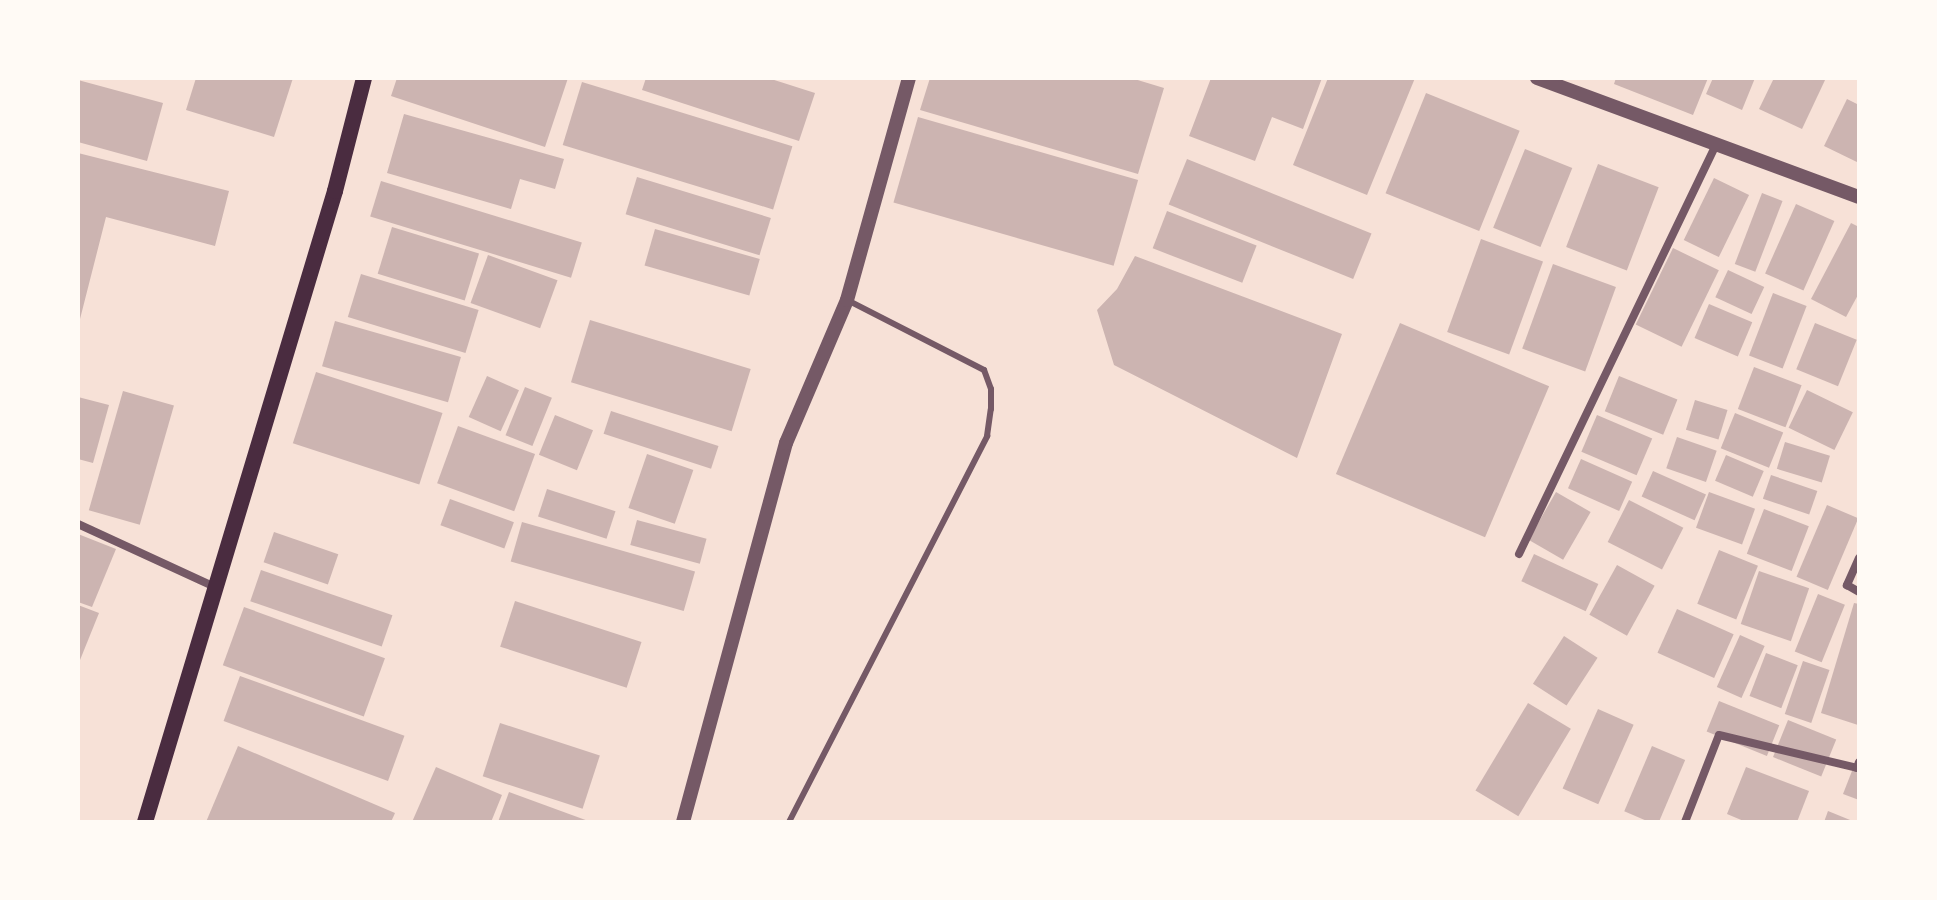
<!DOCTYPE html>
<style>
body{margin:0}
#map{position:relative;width:1937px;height:900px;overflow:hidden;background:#f7e1d7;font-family:"Archivo Narrow",sans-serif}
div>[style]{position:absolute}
.building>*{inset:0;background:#ccb4b1;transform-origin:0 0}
.service>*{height:6px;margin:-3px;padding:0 3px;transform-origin:3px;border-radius:3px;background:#755966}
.minor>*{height:8px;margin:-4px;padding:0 4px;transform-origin:4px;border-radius:4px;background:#755966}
.tertiary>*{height:14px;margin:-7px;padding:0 7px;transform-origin:7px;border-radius:7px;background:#755966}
.secondary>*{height:16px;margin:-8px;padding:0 8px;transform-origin:8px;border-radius:8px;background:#4a2c40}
span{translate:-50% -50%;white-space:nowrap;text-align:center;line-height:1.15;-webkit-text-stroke:7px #fffaf5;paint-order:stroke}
.frame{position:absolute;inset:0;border:80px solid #fffaf5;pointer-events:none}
</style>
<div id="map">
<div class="building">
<div style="clip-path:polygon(196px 78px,293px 78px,274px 137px,186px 110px)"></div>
<div style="clip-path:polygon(397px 78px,568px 78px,545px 147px,391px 96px)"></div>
<div style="clip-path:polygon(646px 78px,768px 78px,815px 93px,799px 141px,642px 90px)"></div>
<div style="clip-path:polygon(930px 78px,1131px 78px,1164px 88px,1138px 174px,920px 110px)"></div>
<div style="clip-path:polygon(1211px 78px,1322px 78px,1303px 129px,1272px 117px,1255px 161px,1189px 136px)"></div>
<div style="clip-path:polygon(1328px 78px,1415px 78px,1367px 195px,1293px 165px)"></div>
<div style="clip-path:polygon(1616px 78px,1708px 78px,1693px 115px,1614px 84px)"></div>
<div style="clip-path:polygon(1713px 78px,1755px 78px,1742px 110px,1706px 94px)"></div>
<div style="clip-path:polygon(1774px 78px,1826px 78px,1802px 129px,1759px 109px)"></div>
<div style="clip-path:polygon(78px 80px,163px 103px,147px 161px,78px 142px)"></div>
<div style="left:582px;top:82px;width:220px;height:66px;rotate:17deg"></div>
<div style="left:1426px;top:93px;width:101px;height:108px;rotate:22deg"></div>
<div style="clip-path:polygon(1847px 99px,1859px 105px,1859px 163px,1824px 146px)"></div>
<div style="clip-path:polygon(404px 114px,564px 159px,555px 189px,520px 179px,511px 209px,387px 173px)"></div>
<div style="left:918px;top:117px;width:229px;height:89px;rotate:16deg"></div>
<div style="left:1525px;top:149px;width:51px;height:85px;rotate:22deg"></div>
<div style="clip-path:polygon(78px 153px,229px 191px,215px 246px,106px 217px,79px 323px)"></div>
<div style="left:1187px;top:159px;width:199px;height:49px;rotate:22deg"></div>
<div style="left:1598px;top:164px;width:65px;height:89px;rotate:21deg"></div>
<div style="left:637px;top:177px;width:140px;height:39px;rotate:17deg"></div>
<div style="left:1714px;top:178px;width:39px;height:69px;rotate:26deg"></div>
<div style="left:381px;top:181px;width:210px;height:37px;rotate:17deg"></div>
<div style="left:1762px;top:193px;width:22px;height:76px;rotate:21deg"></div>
<div style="left:1796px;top:204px;width:42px;height:76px;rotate:24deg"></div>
<div style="left:1167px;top:211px;width:96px;height:40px;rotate:21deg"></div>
<div style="clip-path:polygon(1851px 223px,1859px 227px,1859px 293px,1846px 317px,1811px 299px)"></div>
<div style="left:392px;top:227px;width:91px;height:49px;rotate:17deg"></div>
<div style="left:655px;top:229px;width:109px;height:38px;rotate:16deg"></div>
<div style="left:1481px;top:239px;width:66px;height:99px;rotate:20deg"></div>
<div style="left:1673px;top:248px;width:51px;height:85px;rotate:26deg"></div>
<div style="left:488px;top:255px;width:74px;height:51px;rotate:20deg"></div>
<div style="clip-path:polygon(1135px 256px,1342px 334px,1297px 458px,1114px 365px,1097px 310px,1117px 289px)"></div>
<div style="left:1553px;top:264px;width:67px;height:90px;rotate:20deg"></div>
<div style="left:1728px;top:270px;width:40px;height:30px;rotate:25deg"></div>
<div style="left:361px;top:274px;width:123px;height:45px;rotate:17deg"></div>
<div style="left:1773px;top:293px;width:36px;height:67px;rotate:21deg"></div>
<div style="left:1709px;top:304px;width:47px;height:37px;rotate:23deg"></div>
<div style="left:590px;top:320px;width:168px;height:65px;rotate:17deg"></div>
<div style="left:335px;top:321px;width:131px;height:47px;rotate:16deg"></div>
<div style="left:1400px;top:323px;width:162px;height:164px;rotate:23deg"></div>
<div style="left:1815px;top:323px;width:45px;height:50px;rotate:22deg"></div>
<div style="left:1754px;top:367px;width:51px;height:45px;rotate:21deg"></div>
<div style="left:316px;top:372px;width:133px;height:75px;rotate:18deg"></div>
<div style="left:487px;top:376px;width:35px;height:45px;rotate:24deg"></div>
<div style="left:1619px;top:376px;width:63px;height:38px;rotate:22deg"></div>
<div style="left:525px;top:387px;width:29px;height:52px;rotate:22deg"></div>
<div style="left:1807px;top:390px;width:51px;height:42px;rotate:26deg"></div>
<div style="left:123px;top:391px;width:53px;height:124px;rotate:16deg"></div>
<div style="clip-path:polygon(78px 397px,109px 405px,93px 463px,78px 459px)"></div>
<div style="left:1695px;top:400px;width:34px;height:31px;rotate:17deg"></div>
<div style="left:611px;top:411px;width:113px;height:24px;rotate:18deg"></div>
<div style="left:1735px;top:413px;width:52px;height:38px;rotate:22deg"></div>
<div style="left:555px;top:415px;width:41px;height:43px;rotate:22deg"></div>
<div style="left:1597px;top:415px;width:60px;height:40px;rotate:23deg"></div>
<div style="left:458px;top:426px;width:82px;height:61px;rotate:20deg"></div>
<div style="left:1677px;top:437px;width:42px;height:33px;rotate:19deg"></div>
<div style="left:1785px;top:442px;width:47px;height:28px;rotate:17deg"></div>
<div style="left:647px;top:454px;width:49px;height:57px;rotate:19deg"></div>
<div style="left:1726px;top:455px;width:41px;height:28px;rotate:23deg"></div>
<div style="left:1581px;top:459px;width:56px;height:32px;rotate:24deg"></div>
<div style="left:1653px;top:471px;width:58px;height:28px;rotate:24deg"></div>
<div style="left:1771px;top:475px;width:49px;height:25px;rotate:19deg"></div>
<div style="left:547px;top:489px;width:72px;height:29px;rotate:18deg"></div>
<div style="left:1556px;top:492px;width:40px;height:55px;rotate:30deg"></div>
<div style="left:1709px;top:492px;width:49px;height:38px;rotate:20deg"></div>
<div style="left:450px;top:499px;width:68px;height:28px;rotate:20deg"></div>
<div style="left:1629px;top:500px;width:61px;height:47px;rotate:27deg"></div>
<div style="left:1827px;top:505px;width:34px;height:78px;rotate:23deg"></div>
<div style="left:1764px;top:509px;width:48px;height:48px;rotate:21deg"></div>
<div style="left:637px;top:520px;width:72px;height:26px;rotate:15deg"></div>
<div style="left:522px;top:522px;width:180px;height:41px;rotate:16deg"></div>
<div style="left:274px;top:532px;width:68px;height:32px;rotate:19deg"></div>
<div style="clip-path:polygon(78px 534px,116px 549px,92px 607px,78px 602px)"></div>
<div style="left:1719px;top:550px;width:42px;height:58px;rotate:22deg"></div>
<div style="left:1534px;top:554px;width:71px;height:30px;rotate:25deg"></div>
<div style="left:1617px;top:565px;width:43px;height:57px;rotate:29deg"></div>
<div style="left:261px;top:570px;width:139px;height:33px;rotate:19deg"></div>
<div style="left:1759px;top:571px;width:53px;height:56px;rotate:19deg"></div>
<div style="left:1818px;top:594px;width:29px;height:62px;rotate:22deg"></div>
<div style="left:515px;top:601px;width:133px;height:48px;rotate:18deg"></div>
<div style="clip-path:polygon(1854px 603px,1859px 604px,1858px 725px,1821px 713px)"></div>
<div style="clip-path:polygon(78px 605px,99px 613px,78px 665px)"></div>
<div style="left:244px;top:607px;width:150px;height:62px;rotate:20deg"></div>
<div style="left:1677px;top:609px;width:62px;height:48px;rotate:24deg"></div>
<div style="left:1740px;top:635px;width:27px;height:57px;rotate:24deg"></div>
<div style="left:1564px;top:636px;width:40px;height:57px;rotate:33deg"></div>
<div style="left:1766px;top:653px;width:34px;height:46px;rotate:21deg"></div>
<div style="left:1803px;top:661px;width:28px;height:56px;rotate:19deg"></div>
<div style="left:240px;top:676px;width:175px;height:48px;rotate:20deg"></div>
<div style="left:1719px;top:701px;width:65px;height:33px;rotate:22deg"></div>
<div style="left:1528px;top:703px;width:50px;height:102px;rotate:31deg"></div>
<div style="left:1598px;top:709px;width:39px;height:87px;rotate:24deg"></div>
<div style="left:1788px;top:720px;width:52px;height:40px;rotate:22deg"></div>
<div style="left:500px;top:723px;width:105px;height:56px;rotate:18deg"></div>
<div style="clip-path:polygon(238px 746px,395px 813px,391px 822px,206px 822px)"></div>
<div style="left:1652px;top:746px;width:36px;height:71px;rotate:23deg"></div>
<div style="clip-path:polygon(1859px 753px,1859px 800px,1843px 794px)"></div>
<div style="clip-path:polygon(436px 767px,502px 795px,491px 822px,412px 822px)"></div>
<div style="clip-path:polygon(1746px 767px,1809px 791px,1797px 822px,1746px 822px,1727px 814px)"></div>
<div style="clip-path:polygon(509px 792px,591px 822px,498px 822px)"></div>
<div style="clip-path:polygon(1828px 811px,1855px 822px,1824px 822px)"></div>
</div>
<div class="service">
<div style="left:789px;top:822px;width:434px;rotate:-62.8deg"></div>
<div style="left:987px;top:436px;width:27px;rotate:-82deg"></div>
<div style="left:991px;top:409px;width:20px;rotate:-90deg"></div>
<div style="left:991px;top:389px;width:20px;rotate:-110deg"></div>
<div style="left:984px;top:370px;width:154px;rotate:-152.9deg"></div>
</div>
<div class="minor">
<div style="left:78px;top:524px;width:151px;rotate:24.7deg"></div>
<div style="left:1519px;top:554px;width:455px;rotate:-64.3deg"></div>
<div style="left:1859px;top:558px;width:30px;rotate:114deg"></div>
<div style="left:1847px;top:585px;width:14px;rotate:30deg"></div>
<div style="left:1685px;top:822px;width:93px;rotate:-68.7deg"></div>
<div style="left:1719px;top:735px;width:142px;rotate:13.4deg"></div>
<div style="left:1857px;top:768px;width:6px;rotate:-72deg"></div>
</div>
<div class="tertiary">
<div style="left:1537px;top:78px;width:343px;rotate:20.3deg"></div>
<div style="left:683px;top:822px;width:393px;rotate:-74.8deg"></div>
<div style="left:786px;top:443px;width:155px;rotate:-66.9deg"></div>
<div style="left:847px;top:300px;width:230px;rotate:-74.4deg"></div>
</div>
<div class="secondary">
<div style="left:145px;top:822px;width:659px;rotate:-73.24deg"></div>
<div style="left:335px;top:191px;width:117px;rotate:-75.6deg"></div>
</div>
<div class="frame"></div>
</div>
